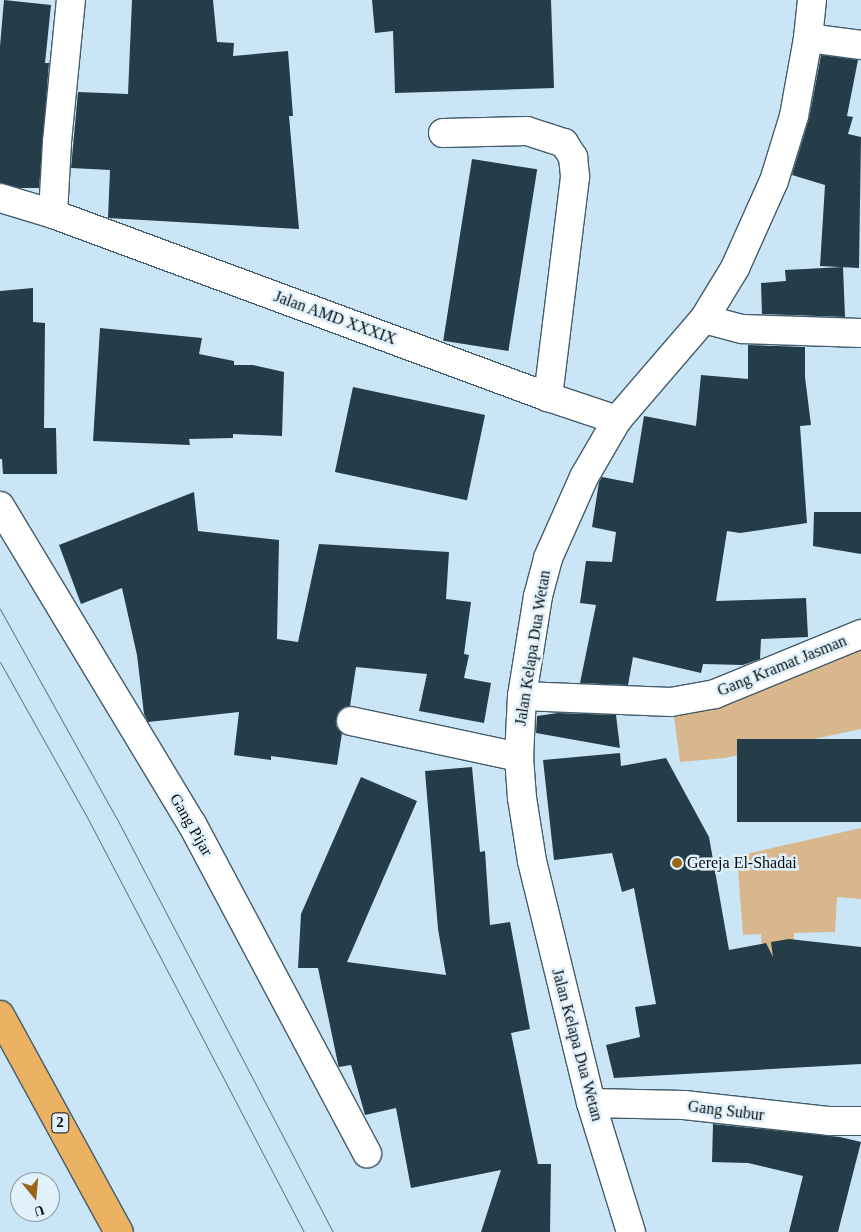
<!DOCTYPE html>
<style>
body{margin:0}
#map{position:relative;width:861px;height:1232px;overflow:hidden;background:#cae6f6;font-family:"Times New Roman",serif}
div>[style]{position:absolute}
.green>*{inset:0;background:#d8b78d}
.building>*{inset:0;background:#253c49;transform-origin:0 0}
.roads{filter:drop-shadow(1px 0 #445c6a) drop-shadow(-1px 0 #445c6a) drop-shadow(0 1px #445c6a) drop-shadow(0 -1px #445c6a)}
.minor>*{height:28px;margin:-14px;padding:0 14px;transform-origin:14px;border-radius:14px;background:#fff}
.highway>*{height:28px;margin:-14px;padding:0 14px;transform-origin:14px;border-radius:14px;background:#ebb264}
.tram>*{height:1px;margin:-0.5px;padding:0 0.5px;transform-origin:0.5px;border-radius:0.5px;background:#657781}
.dots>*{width:14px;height:14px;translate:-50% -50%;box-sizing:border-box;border:2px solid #e1f1fb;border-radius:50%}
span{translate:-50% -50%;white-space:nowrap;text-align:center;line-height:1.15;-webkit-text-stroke:5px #e1f1fb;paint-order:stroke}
.shield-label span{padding:1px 4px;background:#e1f1fb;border:1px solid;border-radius:4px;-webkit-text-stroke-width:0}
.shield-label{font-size:15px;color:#050d12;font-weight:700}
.street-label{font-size:16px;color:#050d12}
.poi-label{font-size:16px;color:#050d12}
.left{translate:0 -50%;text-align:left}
.north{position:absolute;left:10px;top:1172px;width:50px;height:50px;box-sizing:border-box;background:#e1f1fb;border:1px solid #89969e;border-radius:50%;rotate:163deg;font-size:14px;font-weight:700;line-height:20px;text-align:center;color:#050d12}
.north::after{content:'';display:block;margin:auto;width:18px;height:22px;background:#98671a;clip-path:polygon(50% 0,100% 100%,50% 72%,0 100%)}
</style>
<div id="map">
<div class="green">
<div style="clip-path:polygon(861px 644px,861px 729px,725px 758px,680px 762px,673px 709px)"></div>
<div style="clip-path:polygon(861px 828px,861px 899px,837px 897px,835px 932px,794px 933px,793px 976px,763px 980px,761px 934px,743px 935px,737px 856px)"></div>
</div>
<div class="building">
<div style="clip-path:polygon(4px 0,51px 5px,45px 63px,49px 63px,39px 188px,20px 188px,0 183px,0 46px)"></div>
<div style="clip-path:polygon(132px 0,213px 0,217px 42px,234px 43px,233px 56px,288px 51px,293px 116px,289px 116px,299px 229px,108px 218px,110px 170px,71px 168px,78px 92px,128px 94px)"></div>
<div style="clip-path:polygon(372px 0,551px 0,554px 88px,395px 93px,393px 31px,375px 33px)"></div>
<div style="clip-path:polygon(821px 55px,858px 60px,847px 116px,853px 117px,848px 134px,861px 137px,859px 268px,820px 266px,825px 185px,792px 175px,809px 119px)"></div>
<div style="left:472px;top:159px;width:66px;height:184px;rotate:9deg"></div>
<div style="clip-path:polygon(843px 267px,845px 317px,762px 314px,761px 283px,786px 281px,785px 270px)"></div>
<div style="clip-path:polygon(33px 288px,33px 322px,45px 323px,44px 428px,56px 428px,57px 474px,3px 474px,2px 459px,0 459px,0 291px)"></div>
<div style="clip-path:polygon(100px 328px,202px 338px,199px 354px,234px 361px,234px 365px,253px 365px,284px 372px,282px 436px,233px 434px,233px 438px,189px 439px,190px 445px,93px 441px)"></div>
<div style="clip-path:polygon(748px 345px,805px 347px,805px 377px,811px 425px,800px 426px,807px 523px,740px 533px,727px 531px,716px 601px,806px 598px,808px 637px,761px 639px,760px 659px,743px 665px,703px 664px,701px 673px,633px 657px,628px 685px,580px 683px,596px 605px,580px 603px,586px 561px,612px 562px,616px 532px,592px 527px,599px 482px,602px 477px,633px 483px,644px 416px,696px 426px,701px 375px,748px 379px)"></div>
<div style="left:353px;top:387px;width:135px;height:87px;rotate:12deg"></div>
<div style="clip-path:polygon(194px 492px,198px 531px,279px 540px,277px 639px,298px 642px,319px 544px,449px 552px,446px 599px,471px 602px,464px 654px,469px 655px,464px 678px,491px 683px,484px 723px,419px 711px,427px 674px,356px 667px,350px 706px,340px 710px,336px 718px,336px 726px,342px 733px,337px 765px,271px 756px,271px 760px,234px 755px,239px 712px,148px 722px,144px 714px,137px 655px,122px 588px,81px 604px,59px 545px)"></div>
<div style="clip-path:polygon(814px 512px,861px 512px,861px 554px,813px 546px)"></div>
<div style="clip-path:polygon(558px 713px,616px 715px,620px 748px,536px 733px,537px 716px)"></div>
<div style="left:861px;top:739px;width:83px;height:124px;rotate:90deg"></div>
<div style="clip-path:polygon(620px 753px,621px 766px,666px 758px,709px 837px,729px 950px,766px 943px,773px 957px,771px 942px,789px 939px,861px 947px,861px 1064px,614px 1078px,606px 1045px,640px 1037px,635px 1007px,656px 1004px,634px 888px,622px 892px,612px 853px,554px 860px,543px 760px)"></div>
<div style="clip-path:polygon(472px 767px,480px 852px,485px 851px,490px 925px,510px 922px,530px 1029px,511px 1033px,538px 1164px,551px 1164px,550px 1232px,481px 1232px,501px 1170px,411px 1188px,396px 1108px,365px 1115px,351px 1065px,339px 1067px,338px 1064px,318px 968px,298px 968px,301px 914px,361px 777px,417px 801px,347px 962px,446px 975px,438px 929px,425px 771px)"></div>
<div style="clip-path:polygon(713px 1124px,840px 1137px,861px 1142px,838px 1232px,789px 1232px,803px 1176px,748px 1163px,712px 1162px)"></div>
</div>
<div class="roads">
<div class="minor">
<div style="left:808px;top:38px;width:53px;rotate:7.5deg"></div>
<div style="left:443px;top:133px;width:84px;rotate:-1.4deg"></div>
<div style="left:527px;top:131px;width:39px;rotate:18deg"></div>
<div style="left:564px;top:143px;width:17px;rotate:57deg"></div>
<div style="left:573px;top:157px;width:20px;rotate:84deg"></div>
<div style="left:575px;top:177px;width:222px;rotate:97deg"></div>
<div style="left:0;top:198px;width:55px;rotate:16.8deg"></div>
<div style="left:53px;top:214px;width:528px;rotate:20.29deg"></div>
<div style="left:548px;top:397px;width:73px;rotate:18.4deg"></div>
<div style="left:53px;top:214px;width:72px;rotate:-86.8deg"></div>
<div style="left:57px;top:142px;width:143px;rotate:-84.4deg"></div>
<div style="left:704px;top:319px;width:39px;rotate:15deg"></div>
<div style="left:742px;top:329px;width:119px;rotate:1.9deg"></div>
<div style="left:0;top:506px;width:371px;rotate:58.9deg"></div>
<div style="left:192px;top:824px;width:373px;rotate:62deg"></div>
<div style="left:522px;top:696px;width:149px;rotate:2.3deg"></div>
<div style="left:671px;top:702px;width:45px;rotate:-10.3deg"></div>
<div style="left:715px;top:694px;width:158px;rotate:-22.3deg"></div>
<div style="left:351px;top:721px;width:172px;rotate:12.1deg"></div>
<div style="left:591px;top:1103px;width:93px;rotate:1.2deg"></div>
<div style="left:684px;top:1105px;width:147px;rotate:6.3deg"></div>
<div style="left:830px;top:1121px;width:31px"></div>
<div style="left:631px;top:1232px;width:135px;rotate:-107.2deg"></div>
<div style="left:591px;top:1103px;width:249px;rotate:-103.7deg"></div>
<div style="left:532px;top:861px;width:64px;rotate:-99deg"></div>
<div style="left:522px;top:798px;width:41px;rotate:-94.2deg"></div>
<div style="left:519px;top:757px;width:61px;rotate:-87.2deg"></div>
<div style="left:522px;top:696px;width:101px;rotate:-80.9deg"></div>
<div style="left:538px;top:596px;width:39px;rotate:-75deg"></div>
<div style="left:548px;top:558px;width:89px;rotate:-66deg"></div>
<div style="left:584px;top:477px;width:66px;rotate:-59.9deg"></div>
<div style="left:617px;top:420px;width:133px;rotate:-49.3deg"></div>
<div style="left:704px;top:319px;width:60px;rotate:-58.7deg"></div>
<div style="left:735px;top:268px;width:95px;rotate:-65.9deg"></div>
<div style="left:774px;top:181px;width:68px;rotate:-72.9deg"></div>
<div style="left:794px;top:116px;width:79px;rotate:-79.8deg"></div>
<div style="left:808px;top:38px;width:38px;rotate:-84deg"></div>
</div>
<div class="highway">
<div style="left:0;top:1015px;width:247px;rotate:61.3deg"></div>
</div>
</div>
<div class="tram">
<div style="left:0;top:609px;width:238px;rotate:60.9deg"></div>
<div style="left:116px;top:817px;width:468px;rotate:62.4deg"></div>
<div style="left:0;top:662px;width:180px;rotate:60.7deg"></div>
<div style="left:88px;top:819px;width:466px;rotate:62.4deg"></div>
</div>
<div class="dots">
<div style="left:677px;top:863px;background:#98671a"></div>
</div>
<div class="shield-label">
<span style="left:60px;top:1123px">2</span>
</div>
<div class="street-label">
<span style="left:335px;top:318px;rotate:20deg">Jalan AMD XXXIX</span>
<span style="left:533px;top:648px;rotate:-81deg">Jalan Kelapa Dua Wetan</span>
<span style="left:782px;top:666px;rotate:-22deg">Gang Kramat Jasman</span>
<span style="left:191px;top:825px;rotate:60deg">Gang Pijar</span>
<span style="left:577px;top:1045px;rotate:75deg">Jalan Kelapa Dua Wetan</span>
<span style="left:726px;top:1111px;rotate:7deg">Gang Subur</span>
</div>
<div class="poi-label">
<span class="left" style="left:687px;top:863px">Gereja El-Shadai</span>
</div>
<div class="north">U</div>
</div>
